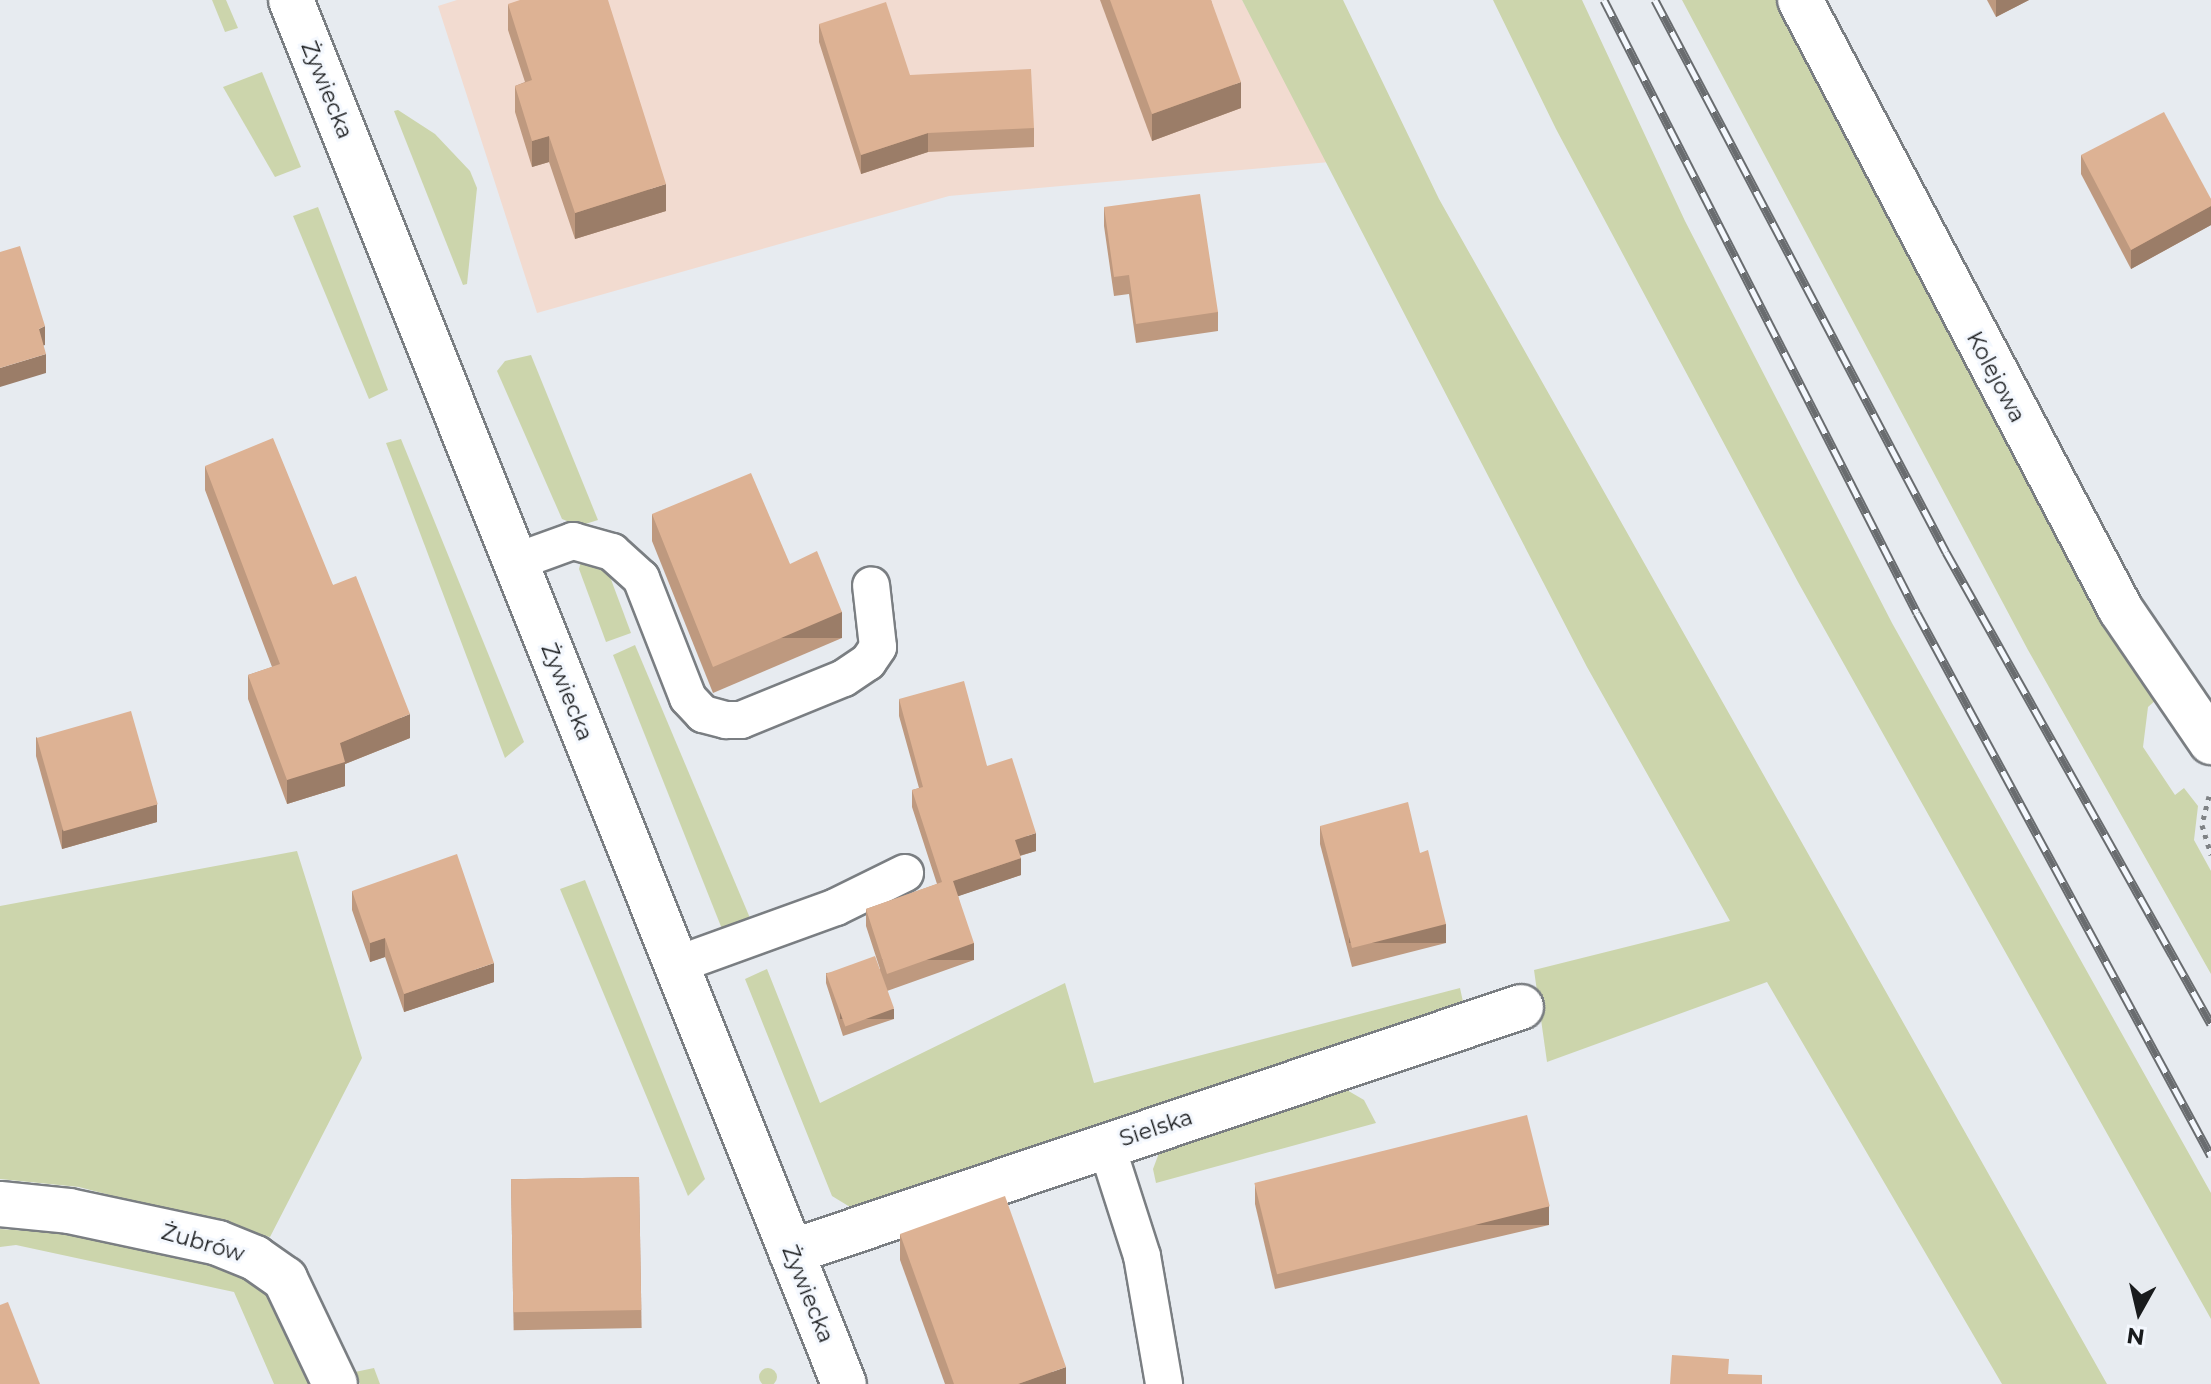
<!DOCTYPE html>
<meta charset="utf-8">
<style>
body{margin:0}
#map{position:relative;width:2211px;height:1384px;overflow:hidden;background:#e7ebf0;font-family:Montserrat,sans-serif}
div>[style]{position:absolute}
.commercial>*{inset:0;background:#f2dbd0}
.green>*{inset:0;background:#ccd5ac}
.round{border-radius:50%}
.path>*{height:5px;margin-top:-2.5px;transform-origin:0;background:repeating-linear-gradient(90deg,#7f8285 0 4px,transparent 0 10px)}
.roads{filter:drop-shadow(2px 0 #7a7e82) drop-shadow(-2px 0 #7a7e82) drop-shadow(0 2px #7a7e82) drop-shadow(0 -2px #7a7e82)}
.service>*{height:36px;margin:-18px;padding:0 18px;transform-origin:18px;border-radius:18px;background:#fff}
.minor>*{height:44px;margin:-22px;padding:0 22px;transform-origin:22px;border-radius:22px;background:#fff}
.secondary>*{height:44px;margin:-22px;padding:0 22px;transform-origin:22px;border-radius:22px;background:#fff}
.rail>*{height:9px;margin-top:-4.5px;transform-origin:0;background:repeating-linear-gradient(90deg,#f4f8fe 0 18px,#696c6f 0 36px);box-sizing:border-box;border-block:2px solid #696c6f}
.wall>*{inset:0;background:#be997f;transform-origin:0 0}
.shaded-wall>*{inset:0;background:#9b7d68;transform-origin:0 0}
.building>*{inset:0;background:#ddb294;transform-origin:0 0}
span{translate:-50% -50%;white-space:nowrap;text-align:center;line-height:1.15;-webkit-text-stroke:6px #f4f8fe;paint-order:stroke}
.street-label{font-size:22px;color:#191b1d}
.north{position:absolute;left:2099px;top:1272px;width:80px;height:80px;-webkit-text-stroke:6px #f4f8fe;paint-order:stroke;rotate:188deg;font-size:22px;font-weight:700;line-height:32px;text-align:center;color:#191b1d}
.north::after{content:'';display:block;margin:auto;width:28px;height:36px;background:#191b1d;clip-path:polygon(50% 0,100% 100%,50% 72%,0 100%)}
</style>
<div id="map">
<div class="commercial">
<div style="clip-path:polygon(457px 0,1242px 0,1330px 162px,949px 196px,537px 313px,438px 6px)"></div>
</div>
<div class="green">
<div style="clip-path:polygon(212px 0,226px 0,238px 28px,225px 32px)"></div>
<div style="clip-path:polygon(1242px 0,1343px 0,1439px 199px,2107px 1384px,2002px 1384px,1767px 982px,1547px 1062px,1534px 970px,1730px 921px,1587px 667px)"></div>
<div style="clip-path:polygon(1493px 0,1582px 0,1685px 221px,1892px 623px,2211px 1193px,2211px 1319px,1798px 582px,1556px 129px)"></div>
<div style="clip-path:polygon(1682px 0,1780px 0,2157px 699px,2148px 707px,2143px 747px,2175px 795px,2184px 788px,2198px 806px,2194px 840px,2211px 871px,2211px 974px,2028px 650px)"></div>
<div style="clip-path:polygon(262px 72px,301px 167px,275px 177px,223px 87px)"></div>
<div style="clip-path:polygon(398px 110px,435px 134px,470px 171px,477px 188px,467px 284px,463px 285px,394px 111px)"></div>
<div style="clip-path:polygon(318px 207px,388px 390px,369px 399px,293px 216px)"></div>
<div style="clip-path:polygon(531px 355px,598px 520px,579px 526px,562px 519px,497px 371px,505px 361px)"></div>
<div style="clip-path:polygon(401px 439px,524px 742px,505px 758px,386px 443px)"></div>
<div style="clip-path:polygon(581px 561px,606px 566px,631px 633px,606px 642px,579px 569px)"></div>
<div style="clip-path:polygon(635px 645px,750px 918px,722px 929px,613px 655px)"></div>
<div style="clip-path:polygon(297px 851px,362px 1058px,270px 1237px,79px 1187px,0 1179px,0 906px)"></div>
<div style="clip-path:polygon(585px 880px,705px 1179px,688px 1196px,560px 889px)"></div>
<div style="clip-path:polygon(767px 969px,820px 1103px,1065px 983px,1094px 1083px,1460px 988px,1465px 1011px,850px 1207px,832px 1196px,745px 979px)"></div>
<div style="clip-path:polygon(1340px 1086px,1364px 1100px,1376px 1123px,1156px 1183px,1153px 1169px,1159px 1153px,1194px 1133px)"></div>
<div style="clip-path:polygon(0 1229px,60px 1233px,202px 1260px,261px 1284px,311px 1384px,274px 1384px,234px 1292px,16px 1245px,0 1247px)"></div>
<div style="clip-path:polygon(374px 1368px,380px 1384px,360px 1384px,355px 1372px)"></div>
<div class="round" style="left:759px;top:1368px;width:18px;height:18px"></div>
</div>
<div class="path">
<div style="left:2209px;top:796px;width:30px;rotate:104deg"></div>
<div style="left:2202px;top:825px;width:31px;rotate:73deg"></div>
</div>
<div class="roads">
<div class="service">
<div style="left:515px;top:562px;width:62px;rotate:-19.9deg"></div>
<div style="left:573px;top:541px;width:41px;rotate:15.8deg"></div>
<div style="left:612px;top:552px;width:39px;rotate:42deg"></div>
<div style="left:641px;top:578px;width:129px;rotate:68.6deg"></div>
<div style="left:688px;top:698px;width:22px;rotate:47deg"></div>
<div style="left:703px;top:714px;width:24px;rotate:15deg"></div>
<div style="left:726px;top:720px;width:15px"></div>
<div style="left:741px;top:720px;width:111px;rotate:-22.2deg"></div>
<div style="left:844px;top:678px;width:29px;rotate:-34deg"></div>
<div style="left:868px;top:662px;width:18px;rotate:-56deg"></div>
<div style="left:878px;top:647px;width:62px;rotate:-96.4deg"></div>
<div style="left:676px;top:965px;width:170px;rotate:-19.9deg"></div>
<div style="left:836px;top:907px;width:77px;rotate:-26.2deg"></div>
<div style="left:1106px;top:1144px;width:118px;rotate:72.2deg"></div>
<div style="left:1142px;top:1256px;width:130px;rotate:80.2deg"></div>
</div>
<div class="minor">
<div style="left:1800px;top:0;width:689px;rotate:62.25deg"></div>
<div style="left:2121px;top:610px;width:160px;rotate:55.7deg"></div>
<div style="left:0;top:1204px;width:69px;rotate:5.8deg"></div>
<div style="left:69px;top:1211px;width:152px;rotate:12.1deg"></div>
<div style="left:218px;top:1243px;width:40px;rotate:22deg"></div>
<div style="left:255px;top:1258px;width:37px;rotate:35deg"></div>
<div style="left:285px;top:1279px;width:116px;rotate:64.5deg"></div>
<div style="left:791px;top:1252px;width:770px;rotate:-18.55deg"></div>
</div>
<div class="secondary">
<div style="left:291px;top:0;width:1490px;rotate:68.22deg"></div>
</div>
</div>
<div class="rail">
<div style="left:1604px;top:0;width:688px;rotate:62.95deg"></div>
<div style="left:1917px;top:613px;width:617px;rotate:61.57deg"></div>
<div style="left:1655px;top:0;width:624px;rotate:62.2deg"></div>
<div style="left:1946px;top:552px;width:541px;rotate:60.69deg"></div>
</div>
<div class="wall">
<div style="clip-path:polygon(1100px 0,1211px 0,1241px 108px,1152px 141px)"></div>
<div style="clip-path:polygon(1987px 0,2029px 0,1996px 17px)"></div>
<div style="clip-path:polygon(508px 4px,666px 211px,575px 239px,549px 162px,532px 167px,515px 112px,515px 86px,525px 82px,508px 30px)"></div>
<div style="clip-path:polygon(819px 24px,910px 75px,1034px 128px,1034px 147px,928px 152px,861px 174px,819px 42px)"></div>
<div style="clip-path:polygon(2081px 155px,2211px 199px,2211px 225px,2131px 269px,2081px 174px)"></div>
<div style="clip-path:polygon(1104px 207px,1218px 312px,1218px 331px,1136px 343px,1129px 294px,1114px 296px,1104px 226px)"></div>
<div style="clip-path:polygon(205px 466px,333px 585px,410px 738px,345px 764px,345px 786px,287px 804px,248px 699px,248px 675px,272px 667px,205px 490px)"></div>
<div style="clip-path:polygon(652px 514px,790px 564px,842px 638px,713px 693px,652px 541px)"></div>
<div style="clip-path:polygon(899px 699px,987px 766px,1036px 851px,1020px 856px,1021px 875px,958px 896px,974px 960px,887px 991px,894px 1019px,843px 1036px,826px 983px,826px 973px,880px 969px,866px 926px,866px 909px,937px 884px,912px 807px,912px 790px,919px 788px,899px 716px)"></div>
<div style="clip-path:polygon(36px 737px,157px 822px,62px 849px,36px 756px)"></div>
<div style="clip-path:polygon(1320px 826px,1420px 853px,1446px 943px,1352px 967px,1320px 844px)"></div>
<div style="clip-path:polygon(352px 891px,494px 982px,404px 1012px,385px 957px,370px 962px,352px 910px)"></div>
<div style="left:639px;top:1177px;width:151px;height:128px;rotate:89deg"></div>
<div style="clip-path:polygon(1255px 1185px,1549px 1225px,1275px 1289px,1255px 1204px)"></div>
<div style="clip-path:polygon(900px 1234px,1066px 1384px,945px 1384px,900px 1260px)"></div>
</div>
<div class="shaded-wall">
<div style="clip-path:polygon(1996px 0,2029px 0,1996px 17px)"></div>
<div style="clip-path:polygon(1241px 82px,1241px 108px,1152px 141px,1152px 114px)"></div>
<div style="clip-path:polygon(928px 133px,928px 152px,861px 174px,861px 155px)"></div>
<div style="clip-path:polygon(549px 136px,549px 162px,532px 167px,532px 141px)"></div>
<div style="clip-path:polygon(666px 184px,666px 211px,575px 239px,575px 213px)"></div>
<div style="clip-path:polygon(2211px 206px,2211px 225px,2131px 269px,2131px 250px)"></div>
<div style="clip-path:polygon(45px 326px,45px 345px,39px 347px,39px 329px)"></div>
<div style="clip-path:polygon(46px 354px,46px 373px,0 387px,0 368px)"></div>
<div style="left:842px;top:612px;width:26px;height:140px;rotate:90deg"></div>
<div style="clip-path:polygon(410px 714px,410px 738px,345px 764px,345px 786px,287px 804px,287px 780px,340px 743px)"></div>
<div style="clip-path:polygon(157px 804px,157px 822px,62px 849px,62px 830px)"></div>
<div style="clip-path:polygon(1036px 833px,1036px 851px,1015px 857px,1015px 840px)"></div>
<div style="clip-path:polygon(1021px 858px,1021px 875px,953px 898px,953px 881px)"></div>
<div style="left:1446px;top:924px;width:19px;height:97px;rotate:90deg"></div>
<div style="clip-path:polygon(385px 938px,385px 957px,370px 962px,370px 943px)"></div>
<div style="left:974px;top:943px;width:17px;height:92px;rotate:90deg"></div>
<div style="clip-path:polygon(494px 963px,494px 982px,404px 1012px,404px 994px)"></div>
<div style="left:894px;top:1009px;width:10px;height:54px;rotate:90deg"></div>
<div style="left:1549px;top:1206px;width:19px;height:281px;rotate:90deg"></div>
<div style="clip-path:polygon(1066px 1367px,1066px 1384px,1018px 1384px)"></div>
</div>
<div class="building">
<div style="clip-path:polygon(520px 0,608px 0,666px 184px,575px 213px,549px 136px,532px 141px,515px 86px,532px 80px,508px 4px)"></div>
<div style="clip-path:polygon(1110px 0,1211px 0,1241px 82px,1152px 114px)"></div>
<div style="clip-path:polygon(886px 2px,910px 75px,1031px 69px,1034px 128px,928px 133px,861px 155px,819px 24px)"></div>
<div style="clip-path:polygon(2164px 112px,2211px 199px,2211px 206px,2131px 250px,2081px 155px)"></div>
<div style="clip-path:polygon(1200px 194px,1218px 312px,1136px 324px,1129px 275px,1114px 277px,1104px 207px)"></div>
<div style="clip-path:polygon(20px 246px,45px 326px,39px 329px,46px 354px,0 368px,0 252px)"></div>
<div style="clip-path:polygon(273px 438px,333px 585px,356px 576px,410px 714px,340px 743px,345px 762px,287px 780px,248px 675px,280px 664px,205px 466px)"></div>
<div style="clip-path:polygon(751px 473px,790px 564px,817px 551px,842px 612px,713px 667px,652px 514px)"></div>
<div style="clip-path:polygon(964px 681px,987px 766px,1012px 758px,1036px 833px,1015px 840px,1021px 858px,953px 881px,974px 943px,887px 974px,866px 909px,942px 882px,912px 790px,923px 787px,899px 699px)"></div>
<div style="left:131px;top:711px;width:97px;height:98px;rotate:74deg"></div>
<div style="clip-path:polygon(1408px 802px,1420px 853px,1428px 850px,1446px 924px,1352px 948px,1320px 826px)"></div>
<div style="clip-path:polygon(457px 854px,494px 963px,404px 994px,385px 938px,370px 943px,352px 891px)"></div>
<div style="left:875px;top:956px;width:56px;height:52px;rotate:70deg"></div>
<div style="left:1527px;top:1115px;width:94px;height:281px;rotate:76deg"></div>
<div style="left:639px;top:1177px;width:133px;height:128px;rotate:89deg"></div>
<div style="clip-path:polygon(1005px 1196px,1066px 1367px,1018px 1384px,954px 1384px,900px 1234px)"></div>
<div style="clip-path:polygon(8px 1302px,40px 1384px,0 1384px,0 1305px)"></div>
<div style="clip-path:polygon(1672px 1355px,1729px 1359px,1728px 1374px,1762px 1375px,1762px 1384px,1670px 1384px)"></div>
</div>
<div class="street-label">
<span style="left:327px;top:90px;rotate:68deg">Żywiecka</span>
<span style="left:1996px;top:377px;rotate:62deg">Kolejowa</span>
<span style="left:567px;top:692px;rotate:68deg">Żywiecka</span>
<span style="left:1156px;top:1128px;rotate:-18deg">Sielska</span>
<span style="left:203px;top:1243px;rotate:16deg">Żubrów</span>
<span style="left:808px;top:1294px;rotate:68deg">Żywiecka</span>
</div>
<div class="north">N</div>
</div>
